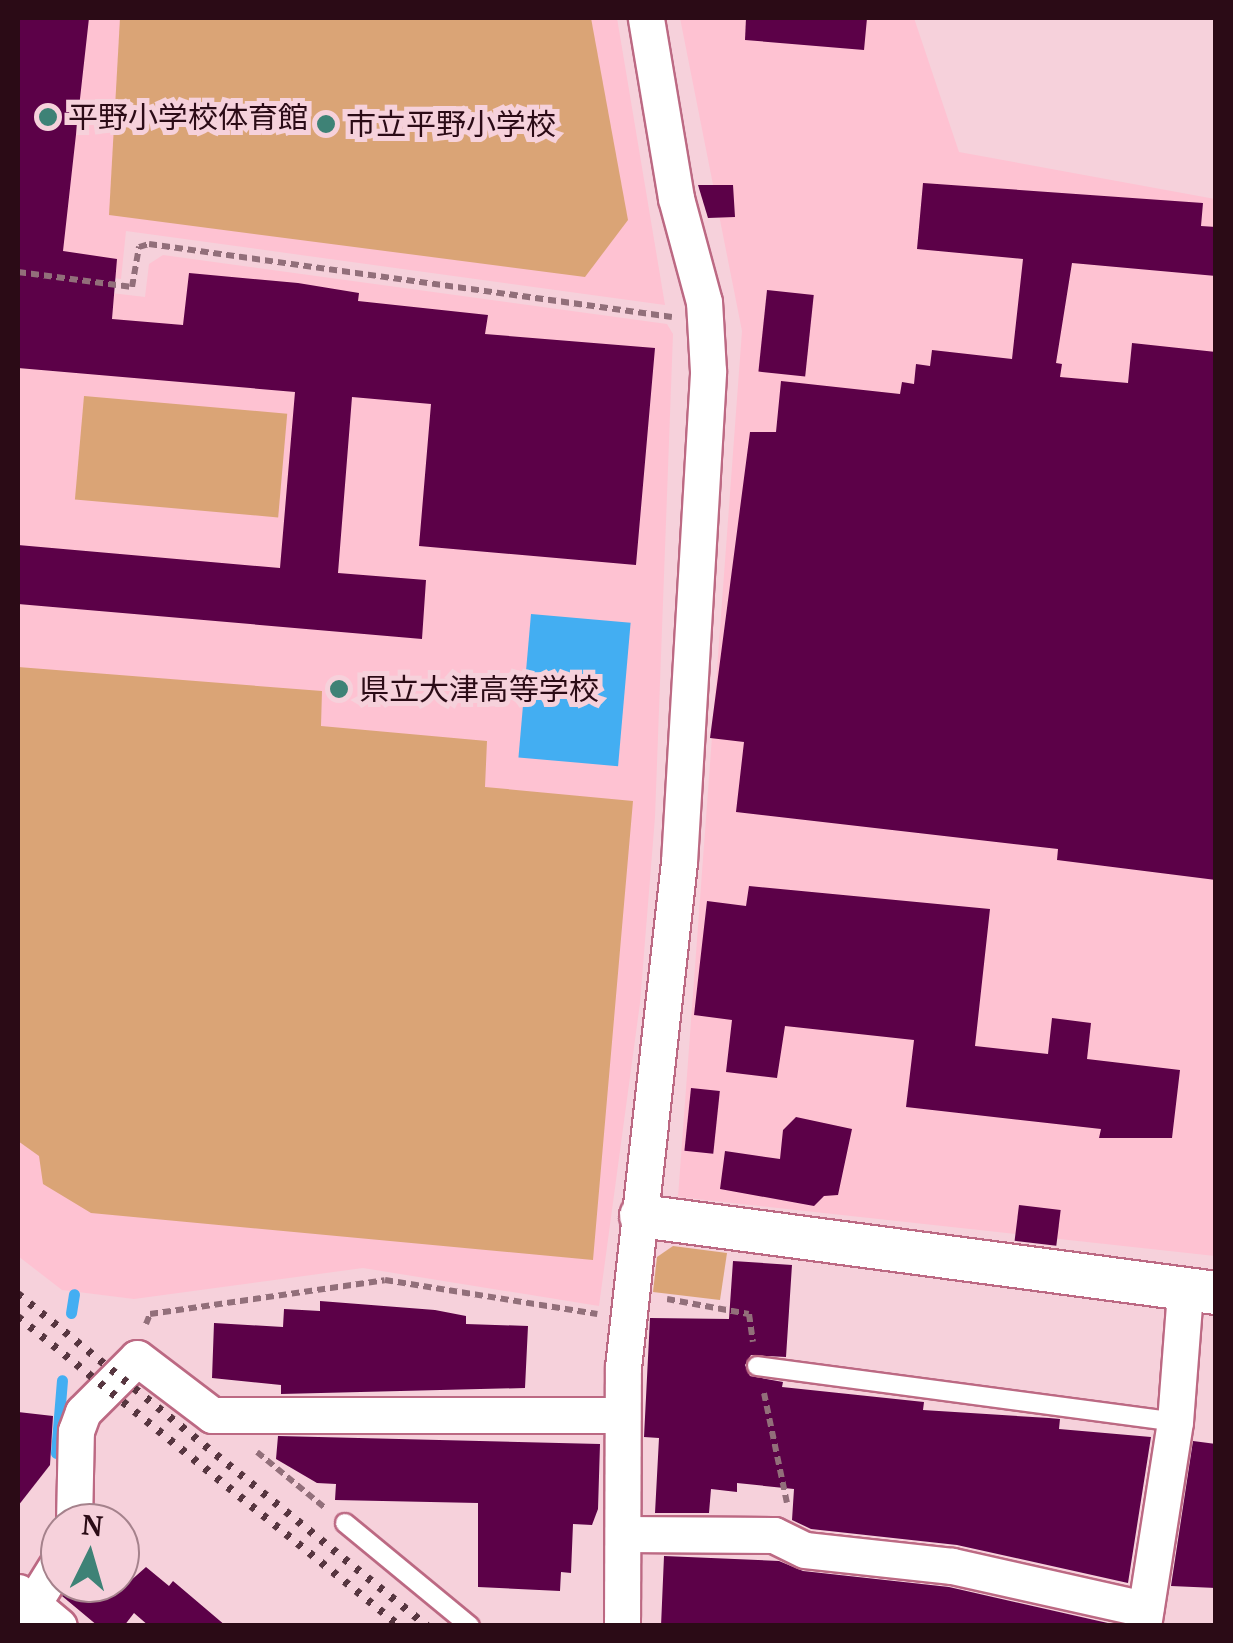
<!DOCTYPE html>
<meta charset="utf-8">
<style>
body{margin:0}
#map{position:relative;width:1233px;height:1643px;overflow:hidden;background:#f6d1db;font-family:"PT Serif","Noto Sans JP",serif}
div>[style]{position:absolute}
.built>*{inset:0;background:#fec2d2}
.green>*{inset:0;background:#daa476;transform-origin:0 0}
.water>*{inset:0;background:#43aef2;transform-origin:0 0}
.stream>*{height:11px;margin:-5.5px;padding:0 5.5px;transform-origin:5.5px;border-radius:5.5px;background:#43aef2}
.building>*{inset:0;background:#5c0148;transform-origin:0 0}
.path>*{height:6px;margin-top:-3px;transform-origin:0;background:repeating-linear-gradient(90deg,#926f7a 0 8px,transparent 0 13px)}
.roads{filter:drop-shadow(2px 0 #bc6983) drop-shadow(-2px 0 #bc6983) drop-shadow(0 2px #bc6983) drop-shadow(0 -2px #bc6983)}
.service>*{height:18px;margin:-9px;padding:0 9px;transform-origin:9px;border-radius:9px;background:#fff}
.minor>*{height:35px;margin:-17.5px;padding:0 17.5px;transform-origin:17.5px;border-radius:17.5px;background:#fff}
.tertiary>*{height:42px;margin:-21px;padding:0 21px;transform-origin:21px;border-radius:21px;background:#fff}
.rail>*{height:8px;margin-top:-4px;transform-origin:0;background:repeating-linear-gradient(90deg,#573640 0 5px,transparent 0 15px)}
.dots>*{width:28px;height:28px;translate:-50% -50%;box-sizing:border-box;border:5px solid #f6d1db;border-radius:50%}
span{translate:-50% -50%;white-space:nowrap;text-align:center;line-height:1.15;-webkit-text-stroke:10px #f6d1db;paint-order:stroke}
.poi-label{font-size:30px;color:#2b0b16}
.left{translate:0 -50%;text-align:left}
.frame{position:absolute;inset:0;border:20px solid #2b0b16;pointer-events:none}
.north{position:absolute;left:40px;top:1503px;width:100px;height:100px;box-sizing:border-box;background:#f6d1db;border:2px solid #a5828c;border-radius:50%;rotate:5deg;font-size:28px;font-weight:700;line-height:40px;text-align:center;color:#2b0b16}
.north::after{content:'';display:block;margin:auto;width:35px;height:45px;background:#3e8276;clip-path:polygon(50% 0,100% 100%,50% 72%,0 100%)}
</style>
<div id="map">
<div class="built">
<div style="clip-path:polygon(18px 18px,617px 18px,665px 305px,126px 231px,121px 279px,18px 265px)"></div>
<div style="clip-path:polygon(680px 18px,914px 18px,959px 152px,1215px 199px,1215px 1256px,678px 1197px,742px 331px)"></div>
<div style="clip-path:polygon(163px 255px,667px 324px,673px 334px,655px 817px,640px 1003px,599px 1306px,363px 1268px,134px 1299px,62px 1290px,18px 1256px,18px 282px,145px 297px,149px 264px)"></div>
</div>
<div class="green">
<div style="clip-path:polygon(120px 18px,591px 18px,628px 220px,585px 277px,109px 215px)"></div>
<div style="left:84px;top:396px;width:204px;height:104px;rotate:5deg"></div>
<div style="clip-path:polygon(18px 667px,322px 691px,321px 726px,487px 741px,485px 787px,633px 801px,593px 1260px,91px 1213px,43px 1184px,39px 1156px,18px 1141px)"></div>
<div style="clip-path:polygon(673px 1246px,727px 1253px,720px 1300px,653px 1292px,657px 1257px)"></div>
</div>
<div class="water">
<div style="left:531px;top:614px;width:100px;height:144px;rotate:5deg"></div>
</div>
<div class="stream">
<div style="left:71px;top:1313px;width:19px;rotate:-81deg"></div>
<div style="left:56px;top:1453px;width:73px;rotate:-85.3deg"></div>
</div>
<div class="building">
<div style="clip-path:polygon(18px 18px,89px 18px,63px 251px,117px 259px,112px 319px,183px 325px,189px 273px,298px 283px,359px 293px,358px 301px,488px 315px,485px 334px,655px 348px,636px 565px,419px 546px,431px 404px,352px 397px,338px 573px,426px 580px,422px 639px,18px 604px,18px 545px,280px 568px,295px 392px,18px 368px)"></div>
<div style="clip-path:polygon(746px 18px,867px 18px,864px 50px,745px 40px)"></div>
<div style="clip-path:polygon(923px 183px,1203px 203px,1201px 226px,1216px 227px,1216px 276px,1072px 263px,1056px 363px,1062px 364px,1060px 377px,1128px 383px,1132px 343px,1216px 352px,1216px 880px,1057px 860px,1058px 849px,736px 812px,744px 742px,710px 738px,750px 432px,776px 432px,781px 381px,900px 394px,902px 382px,914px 384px,916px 364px,930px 366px,932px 350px,1012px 359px,1023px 259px,917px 249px)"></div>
<div style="clip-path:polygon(698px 185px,733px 185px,735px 217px,708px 218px)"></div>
<div style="left:767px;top:290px;width:47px;height:82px;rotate:6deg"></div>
<div style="clip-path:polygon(749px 886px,990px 909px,975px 1046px,1048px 1054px,1052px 1018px,1091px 1023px,1087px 1059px,1180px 1070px,1172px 1138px,1099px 1138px,1101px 1129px,906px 1107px,914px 1040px,785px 1026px,777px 1078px,726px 1072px,732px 1020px,694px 1015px,707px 901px,746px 906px)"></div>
<div style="left:691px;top:1088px;width:29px;height:63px;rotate:6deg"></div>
<div style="clip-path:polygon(796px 1117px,852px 1129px,838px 1195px,824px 1196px,814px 1206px,720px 1189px,725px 1151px,780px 1159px,783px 1130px)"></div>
<div style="left:1019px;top:1205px;width:42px;height:36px;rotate:7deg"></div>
<div style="clip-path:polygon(733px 1261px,792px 1265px,786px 1357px,751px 1355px,745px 1365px,750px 1376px,783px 1382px,782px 1387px,924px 1402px,923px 1410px,1049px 1418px,1060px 1419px,1059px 1429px,1151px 1437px,1128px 1583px,957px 1545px,811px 1529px,792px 1520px,794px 1489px,737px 1483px,737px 1492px,711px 1489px,709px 1513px,655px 1513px,659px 1438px,644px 1437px,650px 1318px,729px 1319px)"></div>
<div style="clip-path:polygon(320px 1301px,435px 1310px,466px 1316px,466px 1324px,528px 1326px,525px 1388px,281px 1394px,281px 1385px,212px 1378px,214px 1323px,283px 1327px,284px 1309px,320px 1311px)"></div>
<div style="clip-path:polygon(18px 1412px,53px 1416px,50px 1465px,18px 1506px)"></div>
<div style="clip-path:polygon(278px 1436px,600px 1444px,598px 1509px,592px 1525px,573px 1524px,571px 1573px,561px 1572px,560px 1591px,478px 1587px,478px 1503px,335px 1500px,336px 1484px,317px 1483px,276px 1459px)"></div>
<div style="clip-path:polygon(1193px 1441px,1216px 1444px,1216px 1588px,1171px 1586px)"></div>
<div style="clip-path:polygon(664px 1556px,779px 1561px,803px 1571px,949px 1587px,1121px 1626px,661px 1626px)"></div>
<div style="clip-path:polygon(146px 1567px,169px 1586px,173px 1581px,226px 1626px,149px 1626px,134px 1613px,124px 1626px,98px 1626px,62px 1596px,71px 1583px,128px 1583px)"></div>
</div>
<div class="path">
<div style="left:18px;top:272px;width:115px;rotate:7.5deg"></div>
<div style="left:132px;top:287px;width:41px;rotate:-80.1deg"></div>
<div style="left:139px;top:247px;width:10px;rotate:-17deg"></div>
<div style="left:149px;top:244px;width:528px;rotate:7.95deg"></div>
<div style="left:667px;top:1299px;width:83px;rotate:10.4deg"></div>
<div style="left:749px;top:1314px;width:28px;rotate:82deg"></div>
<div style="left:146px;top:1324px;width:11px;rotate:-68deg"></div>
<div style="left:150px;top:1314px;width:237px;rotate:-8.2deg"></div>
<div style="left:385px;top:1280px;width:215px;rotate:9.1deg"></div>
<div style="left:764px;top:1393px;width:112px;rotate:78.2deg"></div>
<div style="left:257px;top:1452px;width:87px;rotate:39.4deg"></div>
</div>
<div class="roads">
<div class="service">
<div style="left:757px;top:1366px;width:422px;rotate:7.6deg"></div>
<div style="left:345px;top:1523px;width:162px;rotate:39.5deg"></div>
</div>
<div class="minor">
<div style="left:74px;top:1523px;width:92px;rotate:-88.8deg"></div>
<div style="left:76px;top:1431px;width:20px;rotate:-70deg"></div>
<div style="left:83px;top:1412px;width:76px;rotate:-45deg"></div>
<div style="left:137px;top:1358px;width:94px;rotate:37.2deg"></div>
<div style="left:212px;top:1415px;width:410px"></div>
<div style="left:623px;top:1534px;width:151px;rotate:0.4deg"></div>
<div style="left:774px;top:1535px;width:34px;rotate:26deg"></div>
<div style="left:805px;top:1550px;width:148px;rotate:6.2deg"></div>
<div style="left:952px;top:1566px;width:198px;rotate:12.6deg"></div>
<div style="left:18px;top:1592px;width:53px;rotate:39.7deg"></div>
<div style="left:19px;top:1626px;width:78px;rotate:-58.2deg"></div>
<div style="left:622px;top:1626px;width:259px;rotate:-89.8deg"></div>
<div style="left:623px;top:1367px;width:508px;rotate:-83.67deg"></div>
<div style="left:679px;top:862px;width:492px;rotate:-86.6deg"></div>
<div style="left:708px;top:371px;width:69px;rotate:-93.3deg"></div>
<div style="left:704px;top:302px;width:108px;rotate:-105.1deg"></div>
<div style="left:676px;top:198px;width:182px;rotate:-99.5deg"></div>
<div style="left:1143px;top:1626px;width:206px;rotate:-81.1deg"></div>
<div style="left:1175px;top:1422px;width:129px;rotate:-85.6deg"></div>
</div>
<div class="tertiary">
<div style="left:641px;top:1216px;width:580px;rotate:7.63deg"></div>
</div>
</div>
<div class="rail">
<div style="left:18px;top:1294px;width:527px;rotate:39.07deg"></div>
<div style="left:18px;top:1317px;width:491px;rotate:39deg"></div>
</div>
<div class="dots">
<div style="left:48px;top:117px;background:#3e8276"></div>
<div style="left:326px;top:124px;background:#3e8276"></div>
<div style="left:339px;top:689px;background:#3e8276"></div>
</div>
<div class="poi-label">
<span class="left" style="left:68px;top:117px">平野小学校体育館</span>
<span class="left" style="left:346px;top:124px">市立平野小学校</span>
<span class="left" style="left:359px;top:689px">県立大津高等学校</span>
</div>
<div class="frame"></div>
<div class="north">N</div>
</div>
